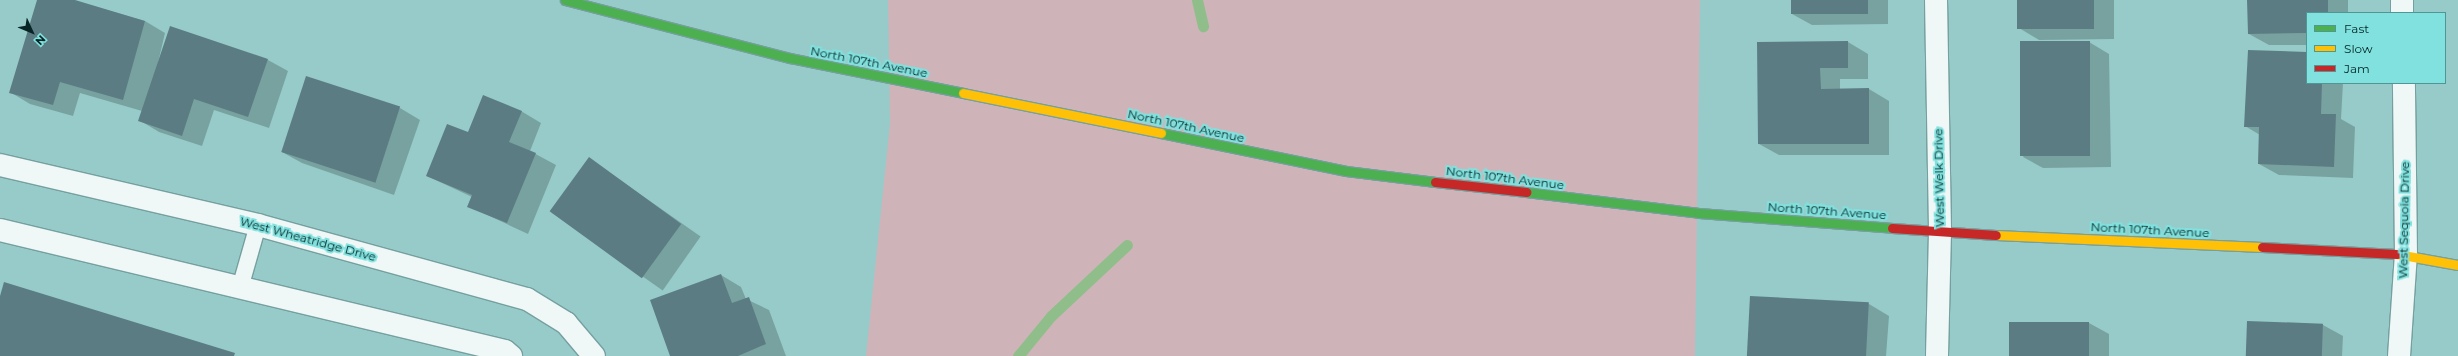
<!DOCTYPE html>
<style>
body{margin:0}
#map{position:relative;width:2458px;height:356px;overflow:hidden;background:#96cbc9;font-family:Montserrat,sans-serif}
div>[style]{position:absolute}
.green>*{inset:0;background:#ceb4b8}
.shadow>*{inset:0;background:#0003;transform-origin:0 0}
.stream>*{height:11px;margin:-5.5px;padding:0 5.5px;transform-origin:5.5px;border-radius:5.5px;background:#90be8b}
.building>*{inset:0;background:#5c7c84;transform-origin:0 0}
.roads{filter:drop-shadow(1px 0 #75a09f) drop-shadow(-1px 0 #75a09f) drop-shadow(0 1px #75a09f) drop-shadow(0 -1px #75a09f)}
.lane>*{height:16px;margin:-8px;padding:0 8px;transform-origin:8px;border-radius:8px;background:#eff7f7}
.street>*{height:22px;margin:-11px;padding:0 11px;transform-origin:11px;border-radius:11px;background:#eff7f7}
.fast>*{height:9px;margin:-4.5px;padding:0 4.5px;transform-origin:4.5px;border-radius:4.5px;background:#4caf50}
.slow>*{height:9px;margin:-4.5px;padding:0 4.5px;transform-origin:4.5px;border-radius:4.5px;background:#ffc107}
.jam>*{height:9px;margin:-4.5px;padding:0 4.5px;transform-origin:4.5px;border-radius:4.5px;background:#c62828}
span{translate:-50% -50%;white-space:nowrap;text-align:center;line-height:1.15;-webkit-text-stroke:4px #80e1de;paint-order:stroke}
.street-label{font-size:12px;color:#062626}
.legend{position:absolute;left:2306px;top:12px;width:140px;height:72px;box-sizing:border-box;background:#80e1de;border:1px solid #4f9694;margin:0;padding:5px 7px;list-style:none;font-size:12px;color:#062626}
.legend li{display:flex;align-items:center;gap:8px;height:20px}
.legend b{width:20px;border:1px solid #4f9694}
.north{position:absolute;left:12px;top:12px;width:40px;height:40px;-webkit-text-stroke:3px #80e1de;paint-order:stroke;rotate:134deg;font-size:11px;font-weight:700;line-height:16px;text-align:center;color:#062626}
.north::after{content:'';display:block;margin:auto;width:14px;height:18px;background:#062626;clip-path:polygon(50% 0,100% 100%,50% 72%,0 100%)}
</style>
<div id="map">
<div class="green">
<div style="clip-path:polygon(888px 0,1700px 0,1695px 356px,866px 356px,890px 123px)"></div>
</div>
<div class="shadow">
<div style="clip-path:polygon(38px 0,72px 0,145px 21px,165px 33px,157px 67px,268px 60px,288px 71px,269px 128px,214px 110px,202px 146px,159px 132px,139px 120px,142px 111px,80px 93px,73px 116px,30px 104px,10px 92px)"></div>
<div style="clip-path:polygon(1792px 0,1888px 0,1888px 24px,1812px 25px,1792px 14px)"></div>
<div style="clip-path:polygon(2018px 0,2114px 0,2114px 39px,2039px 40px,2019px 28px)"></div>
<div style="clip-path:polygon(2248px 0,2348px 0,2348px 13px,2307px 13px,2307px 45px,2269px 45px,2249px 34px)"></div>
<div style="clip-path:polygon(1848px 42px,1868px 54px,1868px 79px,1840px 79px,1840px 90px,1869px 89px,1889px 101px,1889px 155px,1779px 155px,1759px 144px,1758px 43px)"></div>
<div style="clip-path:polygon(2089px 42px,2109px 54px,2111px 167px,2043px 168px,2023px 157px)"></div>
<div style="clip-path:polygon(2307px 53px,2307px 83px,2343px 83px,2341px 119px,2355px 127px,2353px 178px,2279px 175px,2259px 164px,2260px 135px,2245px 126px)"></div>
<div style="clip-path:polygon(400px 108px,420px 120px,394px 195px,302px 163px,282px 152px)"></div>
<div style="clip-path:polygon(521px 111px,541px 123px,530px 151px,556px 165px,528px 234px,468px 206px,472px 197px,427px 176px,468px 133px)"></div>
<div style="left:590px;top:159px;width:135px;height:66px;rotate:35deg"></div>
<div style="clip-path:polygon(721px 275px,741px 287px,746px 299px,769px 310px,786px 356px,672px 356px)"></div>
<div style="clip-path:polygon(1869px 304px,1889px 316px,1886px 356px,1747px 356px)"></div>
<div style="clip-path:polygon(2089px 323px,2109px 334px,2109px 356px,2010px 356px)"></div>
<div style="clip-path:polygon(2323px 325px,2343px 336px,2342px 356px,2247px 356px)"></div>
</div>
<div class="stream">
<div style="left:1197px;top:0;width:27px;rotate:77deg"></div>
<div style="left:1018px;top:356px;width:52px;rotate:-50.5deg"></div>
<div style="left:1051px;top:316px;width:104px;rotate:-43.1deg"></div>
</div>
<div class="building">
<div style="clip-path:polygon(37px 0,75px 0,145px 21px,123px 100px,60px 82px,53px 105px,9px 93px)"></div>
<div style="left:1791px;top:0;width:77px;height:14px"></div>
<div style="left:2017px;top:0;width:77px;height:29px"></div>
<div style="clip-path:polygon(2247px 0,2328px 0,2328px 13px,2307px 13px,2307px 33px,2248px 34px)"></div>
<div style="clip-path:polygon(170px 26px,268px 59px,248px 117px,194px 99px,182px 136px,138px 121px)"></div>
<div style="clip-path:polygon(1848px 41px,1848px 68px,1820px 68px,1821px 89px,1869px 88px,1869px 144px,1758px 144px,1757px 42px)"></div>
<div style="left:2090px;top:41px;width:115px;height:70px;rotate:90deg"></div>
<div style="clip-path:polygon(2248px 50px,2307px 52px,2307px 83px,2322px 83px,2321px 114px,2336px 114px,2334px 167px,2258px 164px,2259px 127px,2244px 127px)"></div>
<div style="left:306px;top:76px;width:99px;height:80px;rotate:18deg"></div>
<div style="clip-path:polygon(483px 95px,522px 111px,509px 142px,536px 153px,507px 223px,467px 207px,472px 195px,426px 176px,447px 124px,468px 132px)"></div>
<div style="left:589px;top:157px;width:114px;height:67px;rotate:36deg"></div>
<div style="clip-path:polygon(721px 274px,732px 303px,749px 297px,766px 344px,738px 356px,670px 356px,650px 300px)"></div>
<div style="clip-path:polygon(4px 282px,235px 353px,234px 356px,0 356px,0 296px)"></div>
<div style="left:1750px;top:296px;width:119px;height:60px;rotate:3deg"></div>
<div style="left:2247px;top:321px;width:76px;height:35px;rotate:2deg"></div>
<div style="left:2009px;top:322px;width:80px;height:34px"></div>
</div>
<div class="roads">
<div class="lane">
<div style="left:240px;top:288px;width:66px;rotate:-74.1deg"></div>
</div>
<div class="street">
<div style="left:1936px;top:0;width:232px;rotate:89deg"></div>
<div style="left:1940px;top:232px;width:124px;rotate:91.4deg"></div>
<div style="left:2402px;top:0;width:13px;rotate:90deg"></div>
<div style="left:0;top:165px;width:265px;rotate:13.1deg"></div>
<div style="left:258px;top:225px;width:279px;rotate:15.4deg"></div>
<div style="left:527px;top:299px;width:46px;rotate:31.6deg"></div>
<div style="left:566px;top:323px;width:43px;rotate:49.7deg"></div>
<div style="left:0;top:230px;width:519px;rotate:13.47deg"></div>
<div style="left:505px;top:351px;width:8px;rotate:40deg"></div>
<div style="left:2399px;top:356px;width:102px;rotate:-86.1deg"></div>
<div style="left:2406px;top:254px;width:171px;rotate:-90.7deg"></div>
</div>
<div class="fast">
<div style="left:565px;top:0;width:232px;rotate:14.5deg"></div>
<div style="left:790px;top:58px;width:177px;rotate:11.4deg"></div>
<div style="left:1161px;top:133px;width:189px;rotate:11.6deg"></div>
<div style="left:1346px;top:171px;width:90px;rotate:7deg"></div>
<div style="left:1526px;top:192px;width:174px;rotate:6.9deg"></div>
<div style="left:1699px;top:213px;width:194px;rotate:4.4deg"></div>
</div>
<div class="slow">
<div style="left:963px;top:93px;width:202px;rotate:11.4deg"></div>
<div style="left:1996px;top:235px;width:266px;rotate:2.6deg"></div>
<div style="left:2397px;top:254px;width:62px;rotate:10.2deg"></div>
</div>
<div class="jam">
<div style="left:1435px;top:182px;width:92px;rotate:6.3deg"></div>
<div style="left:1892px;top:228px;width:104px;rotate:3.9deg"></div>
<div style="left:2262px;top:247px;width:135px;rotate:3deg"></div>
</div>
</div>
<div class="street-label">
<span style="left:869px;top:62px;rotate:11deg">North 107th Avenue</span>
<span style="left:1186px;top:126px;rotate:12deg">North 107th Avenue</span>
<span style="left:1505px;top:178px;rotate:7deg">North 107th Avenue</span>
<span style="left:1939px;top:178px;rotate:-91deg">West Welk Drive</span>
<span style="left:1827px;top:211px;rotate:4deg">North 107th Avenue</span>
<span style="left:2404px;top:220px;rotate:-89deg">West Sequoia Drive</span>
<span style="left:2150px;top:230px;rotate:3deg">North 107th Avenue</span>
<span style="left:308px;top:239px;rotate:15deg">West Wheatridge Drive</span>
</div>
<ul class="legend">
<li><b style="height:5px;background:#4caf50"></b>Fast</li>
<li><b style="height:5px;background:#ffc107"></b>Slow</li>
<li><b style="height:5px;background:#c62828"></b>Jam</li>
</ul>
<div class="north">N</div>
</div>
